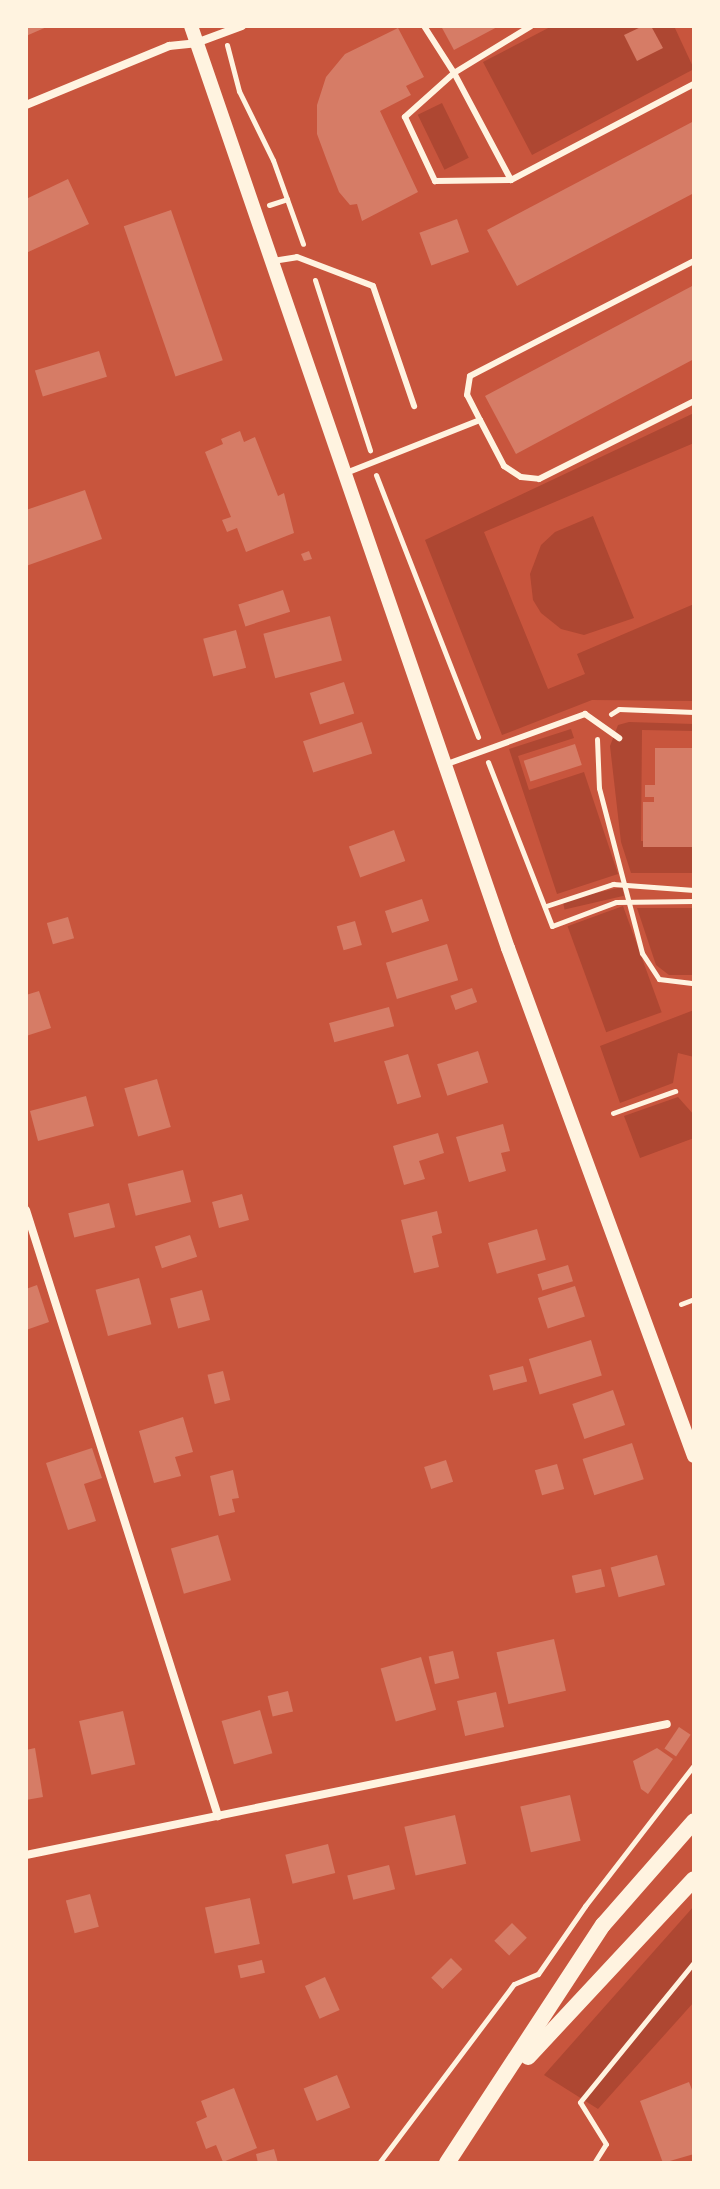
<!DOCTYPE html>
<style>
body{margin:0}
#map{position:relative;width:720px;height:2189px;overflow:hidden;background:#c8553d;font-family:"Sofia Sans Condensed",sans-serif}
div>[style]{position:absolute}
.green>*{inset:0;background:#ae4732;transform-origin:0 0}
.building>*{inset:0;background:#d67c66;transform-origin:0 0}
.path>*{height:5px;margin:-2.5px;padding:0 2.5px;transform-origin:2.5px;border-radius:2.5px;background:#fff3e0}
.service>*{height:6px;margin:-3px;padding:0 3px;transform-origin:3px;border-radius:3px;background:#fff3e0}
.minor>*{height:8px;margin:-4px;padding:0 4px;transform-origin:4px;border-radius:4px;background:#fff3e0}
.tertiary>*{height:14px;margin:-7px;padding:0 7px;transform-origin:7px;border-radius:7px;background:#fff3e0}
.secondary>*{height:16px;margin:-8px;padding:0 8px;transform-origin:8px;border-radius:8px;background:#fff3e0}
span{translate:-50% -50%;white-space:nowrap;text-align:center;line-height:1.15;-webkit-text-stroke:6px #fff3e0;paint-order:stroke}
.frame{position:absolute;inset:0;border:28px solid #fff3e0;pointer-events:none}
</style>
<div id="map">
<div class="green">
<div style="clip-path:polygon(552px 26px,674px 26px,694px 69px,532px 155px,483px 62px)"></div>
<div style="left:442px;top:103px;width:61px;height:27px;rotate:64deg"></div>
<div style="clip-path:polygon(694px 413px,694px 443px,484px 532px,548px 689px,585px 674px,577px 654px,694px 604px,694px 701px,592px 700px,502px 735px,425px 540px)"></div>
<div style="clip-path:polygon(593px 516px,634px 618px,584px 635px,561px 629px,541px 613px,533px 600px,530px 574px,541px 545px,555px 532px)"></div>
<div style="clip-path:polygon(629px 722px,694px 724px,694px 731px,642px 730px,641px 841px,694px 842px,694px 873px,631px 873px,621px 842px,610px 746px,618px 725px)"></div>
<div style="clip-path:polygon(571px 729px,574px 738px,518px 756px,529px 790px,584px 772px,618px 874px,557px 894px,509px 749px)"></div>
<div style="left:622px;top:887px;width:9px;height:61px;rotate:77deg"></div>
<div style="left:623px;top:906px;width:113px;height:59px;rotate:70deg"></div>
<div style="clip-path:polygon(637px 908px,694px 908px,694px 975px,669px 975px,656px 965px)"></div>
<div style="clip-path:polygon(694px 1010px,694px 1057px,678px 1053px,673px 1083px,620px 1103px,600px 1046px)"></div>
<div style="clip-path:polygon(678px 1097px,694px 1115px,694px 1138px,640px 1158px,624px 1116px)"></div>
<div style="clip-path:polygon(694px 1906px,694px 2002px,598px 2109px,544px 2075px)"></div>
</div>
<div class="building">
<div style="clip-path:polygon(26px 26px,49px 26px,26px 36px)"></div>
<div style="clip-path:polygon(441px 26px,499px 26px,454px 50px)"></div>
<div style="clip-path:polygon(643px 26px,651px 26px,663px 48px,637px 61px,624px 35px)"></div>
<div style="clip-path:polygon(398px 28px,424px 77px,406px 86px,411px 95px,380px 111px,418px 192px,362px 221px,357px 204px,350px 205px,339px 192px,327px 161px,317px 134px,317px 105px,326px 77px,345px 54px)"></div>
<div style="clip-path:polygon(694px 121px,694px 193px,517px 286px,487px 230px)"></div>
<div style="clip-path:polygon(68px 179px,89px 224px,26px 253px,26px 199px)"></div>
<div style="left:171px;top:210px;width:159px;height:50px;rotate:71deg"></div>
<div style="left:457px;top:219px;width:35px;height:40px;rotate:70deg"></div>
<div style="clip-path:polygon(694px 285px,694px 359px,516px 454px,485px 396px)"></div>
<div style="left:99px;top:351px;width:27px;height:67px;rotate:73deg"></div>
<div style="clip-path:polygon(240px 431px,244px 442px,255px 437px,278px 496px,284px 493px,294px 533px,246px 552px,237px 528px,227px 532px,222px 520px,231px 517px,205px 452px,223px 444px,221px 439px)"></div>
<div style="clip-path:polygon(85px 490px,102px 539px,26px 566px,26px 510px)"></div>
<div style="clip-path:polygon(309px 551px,312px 559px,304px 561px,301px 554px)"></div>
<div style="left:283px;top:590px;width:23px;height:47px;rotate:72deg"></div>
<div style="left:330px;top:616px;width:46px;height:69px;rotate:75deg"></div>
<div style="left:236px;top:630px;width:39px;height:34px;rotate:75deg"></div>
<div style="left:344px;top:682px;width:33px;height:36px;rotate:72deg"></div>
<div style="left:362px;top:722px;width:33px;height:62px;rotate:72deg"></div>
<div style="left:575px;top:744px;width:22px;height:54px;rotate:72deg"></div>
<div style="clip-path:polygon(655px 748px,694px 748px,694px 847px,643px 847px,643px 802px,654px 802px,654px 797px,645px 797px,645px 785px,655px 785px)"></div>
<div style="left:394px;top:830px;width:33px;height:48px;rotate:70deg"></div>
<div style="left:422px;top:899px;width:23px;height:39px;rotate:72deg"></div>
<div style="left:68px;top:917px;width:22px;height:22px;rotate:74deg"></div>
<div style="left:355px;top:921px;width:25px;height:19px;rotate:74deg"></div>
<div style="left:447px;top:944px;width:38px;height:64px;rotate:73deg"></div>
<div style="left:472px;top:988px;width:15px;height:23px;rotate:70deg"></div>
<div style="clip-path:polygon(39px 991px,51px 1028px,26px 1036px,26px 995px)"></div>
<div style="left:389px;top:1007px;width:20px;height:62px;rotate:75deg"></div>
<div style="left:478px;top:1051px;width:33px;height:43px;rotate:72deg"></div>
<div style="left:408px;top:1054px;width:45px;height:25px;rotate:73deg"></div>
<div style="left:157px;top:1079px;width:50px;height:34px;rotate:74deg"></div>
<div style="left:86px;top:1096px;width:31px;height:58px;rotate:75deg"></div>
<div style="clip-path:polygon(503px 1124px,510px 1151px,501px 1153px,506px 1171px,469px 1182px,456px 1137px)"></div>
<div style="clip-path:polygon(438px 1133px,444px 1153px,419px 1161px,425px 1179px,404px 1185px,393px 1146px)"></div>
<div style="left:183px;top:1170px;width:33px;height:57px;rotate:76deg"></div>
<div style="left:242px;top:1194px;width:27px;height:31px;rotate:75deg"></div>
<div style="left:109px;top:1203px;width:25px;height:42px;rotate:76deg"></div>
<div style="clip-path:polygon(437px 1211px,442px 1233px,432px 1236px,439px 1267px,414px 1273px,401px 1220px)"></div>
<div style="left:537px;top:1229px;width:32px;height:51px;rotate:74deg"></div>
<div style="left:190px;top:1235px;width:23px;height:37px;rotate:72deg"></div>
<div style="left:568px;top:1265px;width:17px;height:32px;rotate:73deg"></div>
<div style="left:139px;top:1278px;width:48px;height:45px;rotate:75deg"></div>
<div style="clip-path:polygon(37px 1285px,49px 1322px,26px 1330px,26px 1289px)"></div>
<div style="left:575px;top:1286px;width:32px;height:39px;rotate:72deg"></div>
<div style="left:202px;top:1290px;width:31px;height:33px;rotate:75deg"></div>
<div style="left:591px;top:1340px;width:37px;height:65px;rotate:73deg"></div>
<div style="left:523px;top:1366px;width:16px;height:35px;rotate:75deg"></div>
<div style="left:223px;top:1371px;width:30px;height:16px;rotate:76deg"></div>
<div style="left:613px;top:1390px;width:37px;height:43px;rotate:71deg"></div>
<div style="clip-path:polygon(183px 1417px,193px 1452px,175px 1457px,181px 1476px,154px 1483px,139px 1431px)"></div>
<div style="left:632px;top:1443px;width:38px;height:52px;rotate:72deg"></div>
<div style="clip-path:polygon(92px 1448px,102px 1478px,84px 1484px,96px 1521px,68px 1530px,46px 1463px)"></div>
<div style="left:446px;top:1460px;width:23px;height:23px;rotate:72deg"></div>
<div style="left:557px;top:1464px;width:26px;height:23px;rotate:74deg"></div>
<div style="clip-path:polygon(233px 1470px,239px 1498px,232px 1499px,235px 1512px,219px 1516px,210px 1476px)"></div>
<div style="left:218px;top:1535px;width:47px;height:49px;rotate:74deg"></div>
<div style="left:657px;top:1555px;width:31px;height:48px;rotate:75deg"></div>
<div style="left:601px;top:1569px;width:18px;height:30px;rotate:77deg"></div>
<div style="left:554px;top:1639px;width:53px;height:59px;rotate:77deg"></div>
<div style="left:453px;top:1651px;width:28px;height:25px;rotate:77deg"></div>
<div style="left:421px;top:1657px;width:55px;height:42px;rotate:74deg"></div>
<div style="left:288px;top:1691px;width:21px;height:21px;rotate:76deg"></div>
<div style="left:496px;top:1692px;width:36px;height:40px;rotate:77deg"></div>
<div style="left:260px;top:1710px;width:45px;height:40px;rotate:74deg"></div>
<div style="left:123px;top:1711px;width:55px;height:45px;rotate:77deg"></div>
<div style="left:679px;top:1727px;width:14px;height:26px;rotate:34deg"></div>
<div style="clip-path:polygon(35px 1748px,43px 1797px,26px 1800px,26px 1750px)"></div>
<div style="clip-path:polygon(657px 1748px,673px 1759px,648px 1794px,641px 1789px,633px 1761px)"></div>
<div style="left:570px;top:1795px;width:47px;height:51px;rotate:77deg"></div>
<div style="left:455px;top:1815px;width:50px;height:52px;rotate:77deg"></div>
<div style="left:328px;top:1844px;width:30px;height:44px;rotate:76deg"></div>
<div style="left:389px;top:1865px;width:25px;height:43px;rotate:76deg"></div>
<div style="left:90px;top:1894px;width:34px;height:25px;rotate:75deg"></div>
<div style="left:250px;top:1898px;width:47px;height:46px;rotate:78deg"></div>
<div style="left:512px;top:1923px;width:21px;height:25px;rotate:45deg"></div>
<div style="left:451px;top:1958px;width:16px;height:28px;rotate:45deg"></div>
<div style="left:262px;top:1960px;width:13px;height:25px;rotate:77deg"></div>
<div style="left:325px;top:1977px;width:36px;height:22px;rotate:66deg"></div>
<div style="left:337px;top:2075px;width:35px;height:36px;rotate:68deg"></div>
<div style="clip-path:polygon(689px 2082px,694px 2095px,694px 2154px,663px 2163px,640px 2101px)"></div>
<div style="clip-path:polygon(234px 2088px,257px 2148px,223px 2162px,216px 2145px,206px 2149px,196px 2122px,207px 2117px,201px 2101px)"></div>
<div style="clip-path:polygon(274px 2149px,278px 2163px,258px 2163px,256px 2154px)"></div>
</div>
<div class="path">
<div style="left:227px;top:45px;width:48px;rotate:75.4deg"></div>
<div style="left:239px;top:91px;width:77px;rotate:63.8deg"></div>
<div style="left:273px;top:160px;width:89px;rotate:70.3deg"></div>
<div style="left:269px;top:205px;width:19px;rotate:-18deg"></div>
<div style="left:315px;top:280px;width:179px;rotate:72.1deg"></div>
<div style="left:376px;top:475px;width:281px;rotate:68.7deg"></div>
<div style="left:611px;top:714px;width:9px;rotate:-32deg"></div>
<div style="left:619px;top:709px;width:75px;rotate:2.3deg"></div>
<div style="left:597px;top:739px;width:49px;rotate:87.7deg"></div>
<div style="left:599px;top:788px;width:171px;rotate:75.4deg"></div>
<div style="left:642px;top:953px;width:31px;rotate:57deg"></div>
<div style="left:659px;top:979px;width:35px;rotate:7deg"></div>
<div style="left:488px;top:762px;width:176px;rotate:68.7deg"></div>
<div style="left:552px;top:926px;width:68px;rotate:-20.6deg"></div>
<div style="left:616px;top:902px;width:78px;rotate:-0.7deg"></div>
<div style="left:546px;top:906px;width:71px;rotate:-18.2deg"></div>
<div style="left:613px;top:884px;width:81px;rotate:4.2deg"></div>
<div style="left:613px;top:1113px;width:66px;rotate:-19.5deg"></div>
<div style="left:681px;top:1304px;width:14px;rotate:-21deg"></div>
<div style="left:379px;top:2163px;width:224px;rotate:-53deg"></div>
<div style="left:514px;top:1984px;width:26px;rotate:-23deg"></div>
<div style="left:538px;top:1974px;width:83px;rotate:-55.3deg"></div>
<div style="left:585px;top:1906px;width:178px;rotate:-52.3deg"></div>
<div style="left:594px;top:2163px;width:22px;rotate:-58deg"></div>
<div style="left:606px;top:2144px;width:49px;rotate:-121.8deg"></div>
<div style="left:580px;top:2102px;width:181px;rotate:-50.8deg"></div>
</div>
<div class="service">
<div style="left:424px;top:26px;width:56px;rotate:57.4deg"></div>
<div style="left:454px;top:73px;width:66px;rotate:138.1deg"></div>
<div style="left:405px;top:117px;width:71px;rotate:64.9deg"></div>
<div style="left:435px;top:181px;width:76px;rotate:-0.8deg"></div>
<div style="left:511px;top:180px;width:207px;rotate:-27.7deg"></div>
<div style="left:511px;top:180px;width:121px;rotate:-118deg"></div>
<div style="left:454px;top:73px;width:90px;rotate:-31.4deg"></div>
<div style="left:273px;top:261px;width:24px;rotate:-9deg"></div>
<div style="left:297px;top:257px;width:81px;rotate:20.9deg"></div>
<div style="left:373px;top:286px;width:127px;rotate:71.1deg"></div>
<div style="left:480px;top:420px;width:52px;rotate:62.4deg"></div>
<div style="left:504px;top:466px;width:20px;rotate:33deg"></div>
<div style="left:521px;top:477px;width:18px;rotate:6deg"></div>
<div style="left:539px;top:479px;width:174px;rotate:-26.7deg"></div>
<div style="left:346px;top:473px;width:144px;rotate:-21.6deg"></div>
<div style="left:480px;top:420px;width:28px;rotate:-117deg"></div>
<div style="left:467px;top:395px;width:19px;rotate:-81deg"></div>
<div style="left:470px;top:376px;width:252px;rotate:-27.2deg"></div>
<div style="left:447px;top:764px;width:147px;rotate:-19.9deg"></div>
<div style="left:585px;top:714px;width:42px;rotate:35.2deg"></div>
</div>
<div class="minor">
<div style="left:26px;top:105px;width:155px;rotate:-22.4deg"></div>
<div style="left:169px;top:46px;width:27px;rotate:-6deg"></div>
<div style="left:196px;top:43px;width:49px;rotate:-20.3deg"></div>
<div style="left:26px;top:1210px;width:636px;rotate:72.42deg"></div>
<div style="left:26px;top:1855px;width:654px;rotate:-11.55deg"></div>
</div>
<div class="tertiary">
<div style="left:191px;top:26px;width:975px;rotate:71.03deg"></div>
<div style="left:508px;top:948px;width:541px;rotate:69.89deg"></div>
</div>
<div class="secondary">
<div style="left:528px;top:2057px;width:243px;rotate:-47deg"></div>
<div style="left:447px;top:2163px;width:285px;rotate:-56.8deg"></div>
<div style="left:603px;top:1925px;width:138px;rotate:-48.8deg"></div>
</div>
<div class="frame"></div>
</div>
